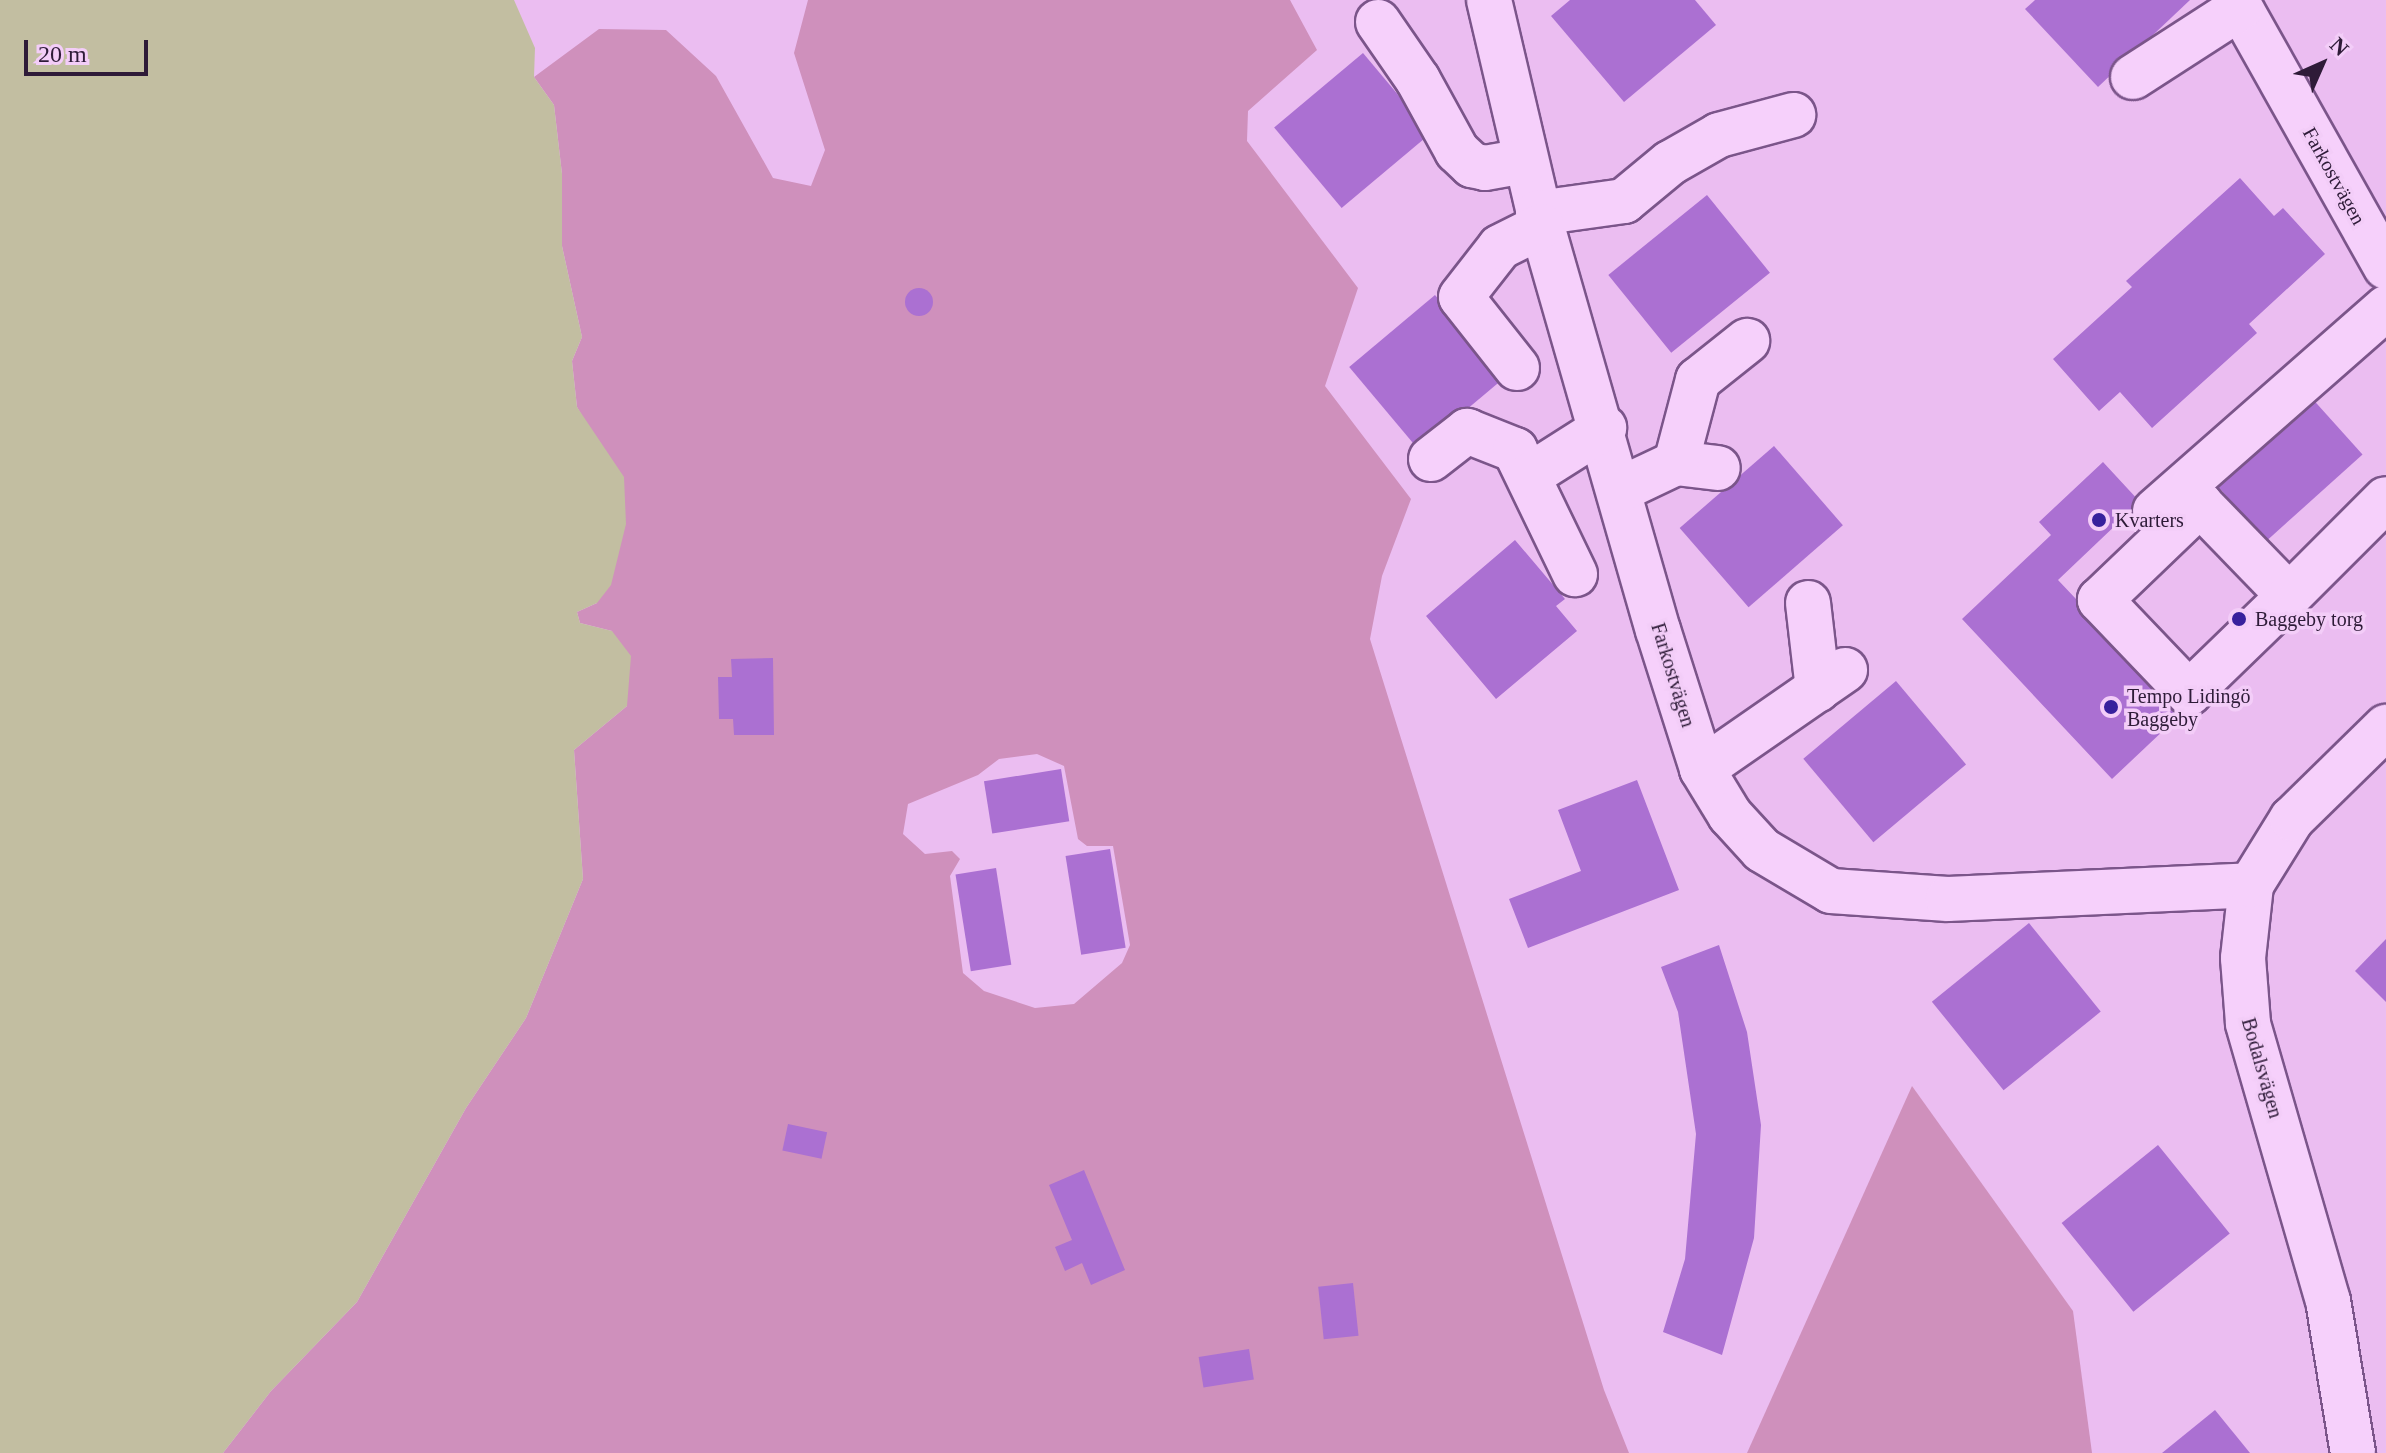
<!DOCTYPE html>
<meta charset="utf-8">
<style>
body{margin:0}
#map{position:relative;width:2386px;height:1453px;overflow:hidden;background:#ebbdf1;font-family:Georgia,serif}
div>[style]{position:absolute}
.green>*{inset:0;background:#cf90bc}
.water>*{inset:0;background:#c2bea1}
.building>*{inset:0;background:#ab70d2;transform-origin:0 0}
.round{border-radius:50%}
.roads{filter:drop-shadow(2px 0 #7b558a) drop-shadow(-2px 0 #7b558a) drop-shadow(0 2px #7b558a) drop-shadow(0 -2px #7b558a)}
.minor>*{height:44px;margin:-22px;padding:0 22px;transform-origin:22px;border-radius:22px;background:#f6d0fb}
.dots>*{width:22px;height:22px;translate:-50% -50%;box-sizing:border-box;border:4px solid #f3cdf8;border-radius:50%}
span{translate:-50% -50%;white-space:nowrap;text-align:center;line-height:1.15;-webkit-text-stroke:7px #f3cdf8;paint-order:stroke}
.street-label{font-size:20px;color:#2e1b38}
.poi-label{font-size:20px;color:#2e1b38}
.left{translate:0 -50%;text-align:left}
.north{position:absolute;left:2282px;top:24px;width:80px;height:80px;-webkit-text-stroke:6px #f3cdf8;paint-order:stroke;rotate:45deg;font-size:22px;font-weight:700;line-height:32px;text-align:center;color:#2e1b38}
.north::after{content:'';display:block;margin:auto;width:28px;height:36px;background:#2e1b38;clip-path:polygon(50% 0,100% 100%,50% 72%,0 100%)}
.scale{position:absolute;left:24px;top:40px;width:124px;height:36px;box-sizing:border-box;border:4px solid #2e1b38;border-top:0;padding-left:10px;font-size:24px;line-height:28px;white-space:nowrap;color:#2e1b38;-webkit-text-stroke:6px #f3cdf8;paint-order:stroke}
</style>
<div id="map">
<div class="green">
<div style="clip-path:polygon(evenodd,808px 0,1290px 0,1317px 50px,1248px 111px,1247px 141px,1358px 288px,1325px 386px,1411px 499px,1382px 576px,1370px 639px,1604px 1390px,1629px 1453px,223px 1453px,271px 1391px,357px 1302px,466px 1108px,526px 1018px,583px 879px,574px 750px,627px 706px,612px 631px,580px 623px,577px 612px,597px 603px,595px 439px,577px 407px,572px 361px,582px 337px,562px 246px,562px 174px,554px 105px,534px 77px,599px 29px,666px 30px,716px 76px,773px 178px,811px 186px,825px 150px,794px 53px,808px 0,1037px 754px,1064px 766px,1078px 839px,1087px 846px,1113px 846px,1130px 945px,1122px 963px,1074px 1004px,1035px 1008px,984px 991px,963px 973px,950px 876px,960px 859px,952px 851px,925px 854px,903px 834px,908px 804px,978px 775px,999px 759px,1037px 754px)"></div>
<div style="clip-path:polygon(1912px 1086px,2073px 1311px,2092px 1453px,1747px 1453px)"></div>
</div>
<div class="water">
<div style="clip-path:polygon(0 0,514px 0,535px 48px,534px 77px,554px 105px,562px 174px,562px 246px,582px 337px,572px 361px,577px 407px,624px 477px,626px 524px,611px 585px,597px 603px,577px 612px,580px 623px,612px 631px,631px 656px,627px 706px,574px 750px,583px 879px,526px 1018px,466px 1108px,357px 1302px,271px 1391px,223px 1453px,0 1453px)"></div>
</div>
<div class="building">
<div style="clip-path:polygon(1570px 0,1695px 0,1716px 25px,1624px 102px,1551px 16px)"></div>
<div style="clip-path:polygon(2035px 0,2190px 0,2098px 87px,2025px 9px)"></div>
<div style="left:1363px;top:53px;width:105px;height:116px;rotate:50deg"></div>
<div style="clip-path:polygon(2240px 178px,2274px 216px,2283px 208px,2325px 254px,2249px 324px,2257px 333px,2152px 428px,2120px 392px,2099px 411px,2053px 359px,2132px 287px,2126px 281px)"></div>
<div style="left:1707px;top:195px;width:100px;height:127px;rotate:51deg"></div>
<div class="round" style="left:905px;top:288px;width:28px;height:28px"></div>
<div style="left:1435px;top:295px;width:108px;height:112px;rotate:50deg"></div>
<div style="left:2309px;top:395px;width:80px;height:129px;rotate:48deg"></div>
<div style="left:1774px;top:446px;width:105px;height:125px;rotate:49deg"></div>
<div style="clip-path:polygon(2103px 462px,2140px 502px,2058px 580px,2183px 712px,2112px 779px,1962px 619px,2051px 535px,2039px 522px)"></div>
<div style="clip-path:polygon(1515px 540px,1565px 599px,1556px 606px,1577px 631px,1496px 699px,1426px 616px)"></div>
<div style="clip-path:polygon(773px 658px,774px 735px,734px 735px,733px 719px,719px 719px,718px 677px,732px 677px,731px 659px)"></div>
<div style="left:1896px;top:681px;width:109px;height:121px;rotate:50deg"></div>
<div style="left:1061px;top:769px;width:53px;height:78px;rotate:81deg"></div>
<div style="clip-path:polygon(1637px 780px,1679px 890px,1528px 948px,1509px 899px,1581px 871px,1558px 810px)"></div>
<div style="left:1110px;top:849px;width:100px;height:45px;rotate:81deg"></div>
<div style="left:996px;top:868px;width:98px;height:41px;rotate:81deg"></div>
<div style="left:2029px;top:923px;width:114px;height:125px;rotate:51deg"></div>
<div style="clip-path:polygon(2386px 939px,2386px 1002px,2355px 971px)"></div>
<div style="clip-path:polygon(1719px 945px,1747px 1032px,1761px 1125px,1754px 1238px,1722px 1355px,1663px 1332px,1685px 1259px,1696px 1134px,1678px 1012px,1661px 967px)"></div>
<div style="left:788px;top:1124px;width:40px;height:27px;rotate:12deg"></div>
<div style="left:2158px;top:1145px;width:114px;height:124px;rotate:51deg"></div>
<div style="clip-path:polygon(1084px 1170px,1125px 1270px,1091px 1285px,1082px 1263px,1065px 1271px,1055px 1247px,1072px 1240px,1049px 1185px)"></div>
<div style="left:1353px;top:1283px;width:53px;height:35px;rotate:84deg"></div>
<div style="left:1249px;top:1349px;width:31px;height:51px;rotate:81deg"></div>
<div style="clip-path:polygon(2215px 1410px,2250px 1453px,2162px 1453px)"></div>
</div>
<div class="roads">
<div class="minor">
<div style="left:1489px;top:0;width:232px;rotate:76.8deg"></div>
<div style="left:1542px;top:226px;width:420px;rotate:74deg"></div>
<div style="left:1658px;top:630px;width:146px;rotate:72.4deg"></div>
<div style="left:1702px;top:769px;width:54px;rotate:58.7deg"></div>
<div style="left:1730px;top:815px;width:47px;rotate:47.6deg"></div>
<div style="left:1762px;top:850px;width:80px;rotate:30.7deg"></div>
<div style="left:1831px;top:891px;width:117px;rotate:3.9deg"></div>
<div style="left:1948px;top:899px;width:303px;rotate:-2.6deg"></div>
<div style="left:2236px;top:0;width:306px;rotate:60.7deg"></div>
<div style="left:1378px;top:22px;width:70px;rotate:55.4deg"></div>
<div style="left:1418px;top:80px;width:81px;rotate:61.2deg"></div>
<div style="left:1457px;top:151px;width:21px;rotate:43deg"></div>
<div style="left:1472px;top:165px;width:13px;rotate:13deg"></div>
<div style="left:1485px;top:168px;width:41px;rotate:-9.9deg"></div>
<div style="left:2133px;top:77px;width:127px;rotate:-32.8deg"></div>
<div style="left:1538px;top:213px;width:87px;rotate:-7.9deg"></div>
<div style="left:1624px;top:201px;width:60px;rotate:-39.6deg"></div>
<div style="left:1670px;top:163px;width:56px;rotate:-29.7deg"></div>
<div style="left:1719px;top:135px;width:77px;rotate:-15.1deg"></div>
<div style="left:1517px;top:368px;width:90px;rotate:-128.3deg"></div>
<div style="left:1461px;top:297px;width:63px;rotate:-52deg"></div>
<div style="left:1500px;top:247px;width:47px;rotate:-26.6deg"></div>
<div style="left:1431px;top:459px;width:46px;rotate:-37.9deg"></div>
<div style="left:1467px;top:431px;width:52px;rotate:21.6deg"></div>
<div style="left:1515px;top:450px;width:138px;rotate:64.2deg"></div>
<div style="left:1676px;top:463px;width:42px;rotate:6.8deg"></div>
<div style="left:1530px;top:475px;width:88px;rotate:-32.4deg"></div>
<div style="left:1621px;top:489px;width:61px;rotate:-25.3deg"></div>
<div style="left:1676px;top:463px;width:86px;rotate:-75.2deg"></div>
<div style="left:1698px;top:380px;width:63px;rotate:-38.5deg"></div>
<div style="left:2200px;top:504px;width:128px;rotate:45.9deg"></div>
<div style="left:2289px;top:596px;width:139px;rotate:135.9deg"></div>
<div style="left:2189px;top:693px;width:129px;rotate:-133.7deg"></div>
<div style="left:2100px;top:600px;width:139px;rotate:-43.8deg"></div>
<div style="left:2155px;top:511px;width:308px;rotate:-41.3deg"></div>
<div style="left:2289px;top:596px;width:137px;rotate:-45deg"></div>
<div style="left:1808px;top:603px;width:87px;rotate:83.4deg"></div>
<div style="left:1702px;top:769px;width:174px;rotate:-34.7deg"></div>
<div style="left:2353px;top:1453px;width:154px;rotate:-99.3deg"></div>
<div style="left:2328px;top:1301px;width:289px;rotate:-106.1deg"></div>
<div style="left:2248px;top:1023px;width:65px;rotate:-94.4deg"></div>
<div style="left:2243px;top:958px;width:73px;rotate:-83.7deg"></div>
<div style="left:2251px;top:885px;width:78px;rotate:-58.2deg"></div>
<div style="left:2292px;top:819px;width:132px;rotate:-44.4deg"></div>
</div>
</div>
<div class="dots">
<div style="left:2099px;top:520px;background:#37209d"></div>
<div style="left:2239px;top:619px;background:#37209d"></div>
<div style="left:2111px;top:707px;background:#37209d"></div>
</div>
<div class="street-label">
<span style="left:2334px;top:176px;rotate:61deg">Farkostvägen</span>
<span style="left:1673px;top:675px;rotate:73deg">Farkostvägen</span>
<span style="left:2262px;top:1068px;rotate:74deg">Bodalsvägen</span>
</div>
<div class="poi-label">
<span class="left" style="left:2115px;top:520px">Kvarters</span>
<span class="left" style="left:2255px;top:619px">Baggeby torg</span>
<span class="left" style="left:2127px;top:708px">Tempo Lidingö<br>Baggeby</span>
</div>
<div class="north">N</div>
<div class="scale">20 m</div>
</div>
